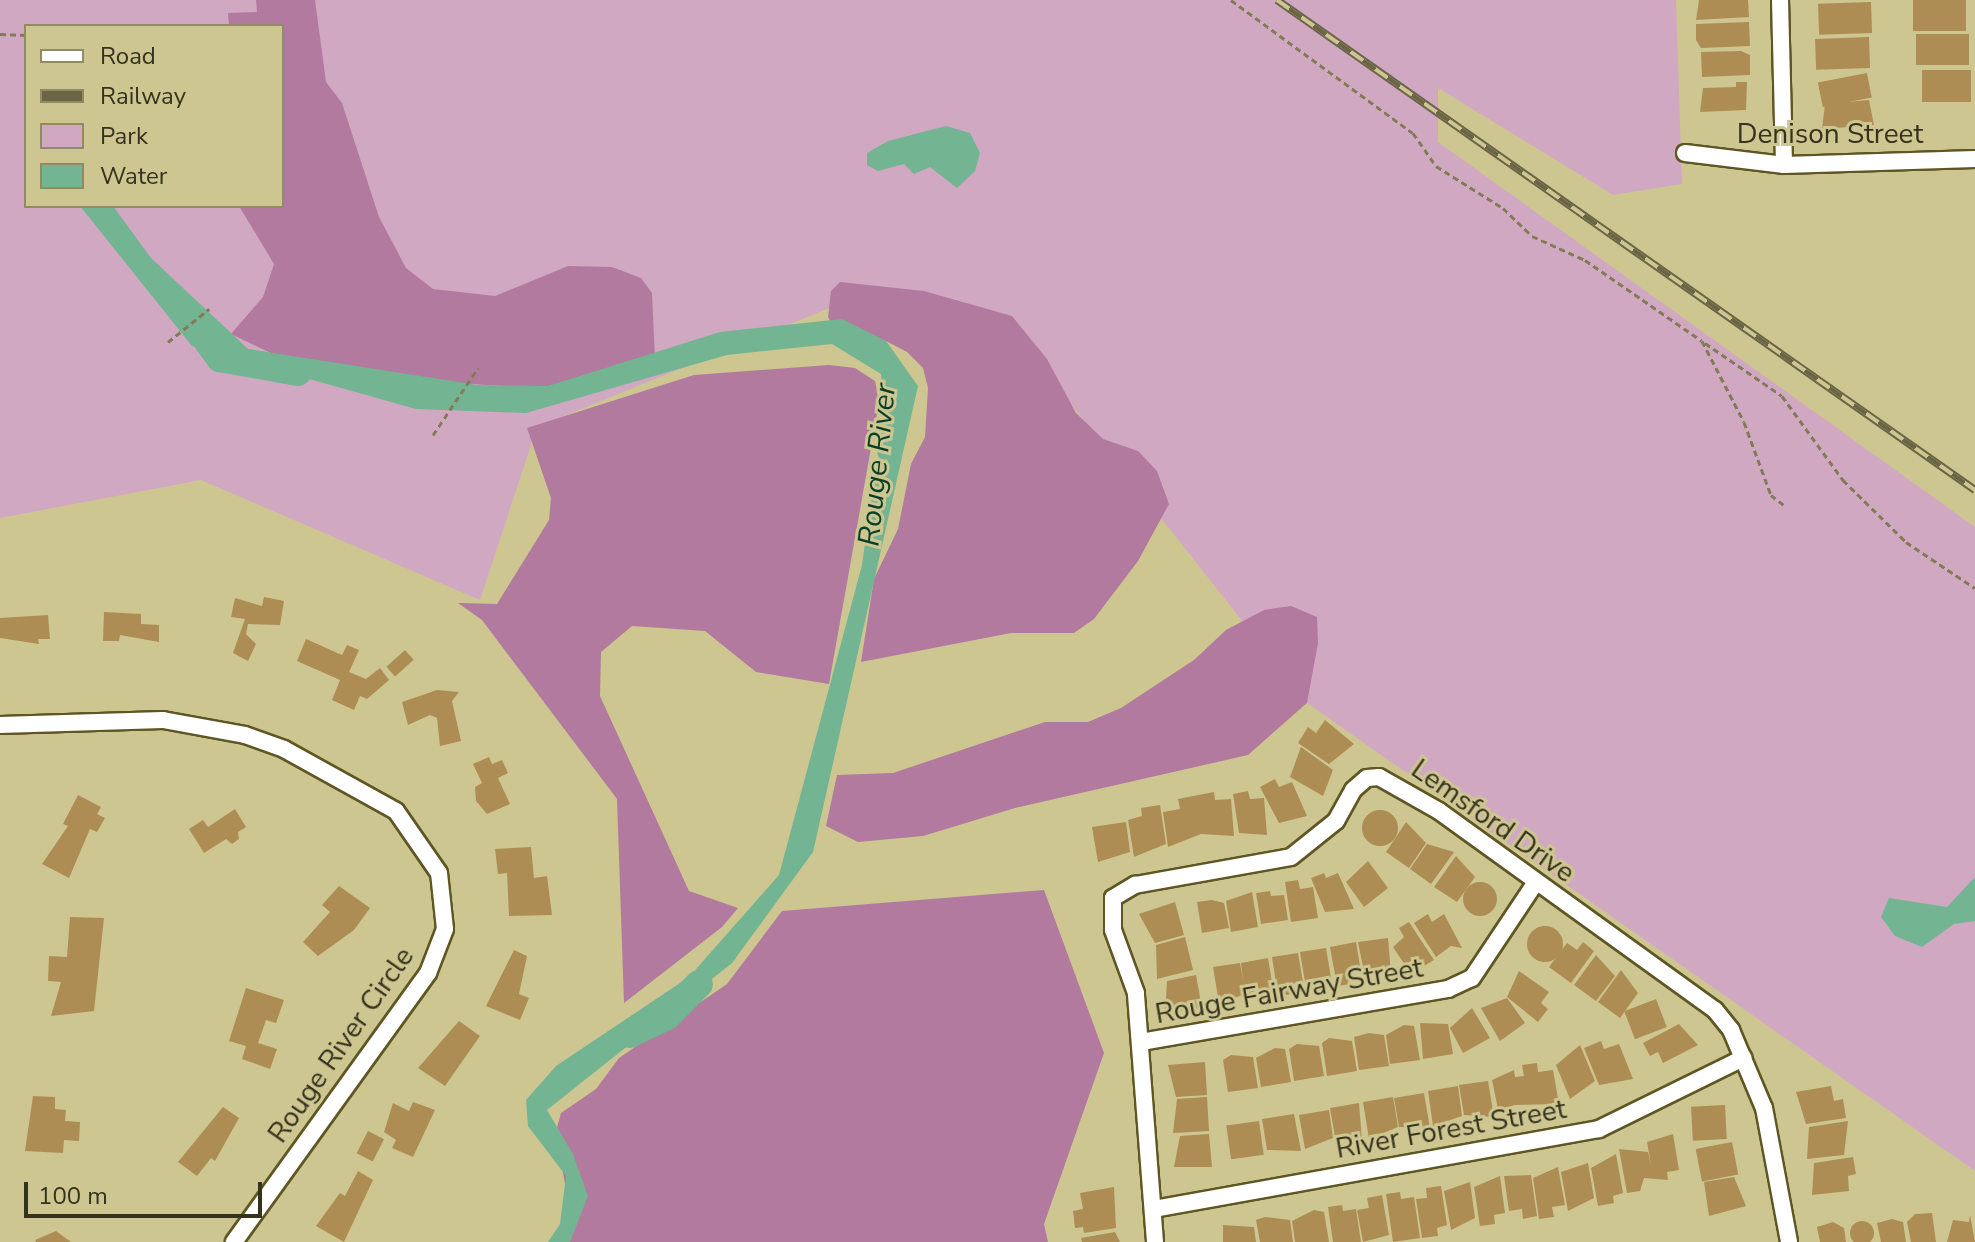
<!DOCTYPE html>
<style>
body{margin:0}
#map{position:relative;width:1975px;height:1242px;overflow:hidden;background:#cec691;font-family:"Nunito Sans",sans-serif}
div>[style]{position:absolute}
.green>*{inset:0;background:#d1a8c2}
.forest>*{inset:0;background:#b17a9e}
.water>*{inset:0;background:#73b492}
.river>*{height:28px;margin:-14px;padding:0 14px;transform-origin:14px;border-radius:14px;background:#73b492}
.building>*{inset:0;background:#ad8d54;transform-origin:0 0}
.round{border-radius:50%}
.path>*{height:3px;margin-top:-1.5px;transform-origin:0;background:repeating-linear-gradient(90deg,#817b56 0 6px,transparent 0 10px)}
.roads{filter:drop-shadow(2px 0 #5e5623) drop-shadow(-2px 0 #5e5623) drop-shadow(0 2px #5e5623) drop-shadow(0 -2px #5e5623)}
.street>*{height:16px;margin:-8px;padding:0 8px;transform-origin:8px;border-radius:8px;background:#fff}
.rail>*{height:8px;margin-top:-4px;transform-origin:0;background:repeating-linear-gradient(90deg,#cec691 0 15px,#696545 0 30px);box-sizing:border-box;border-block:2px solid #696545}
span{translate:-50% -50%;white-space:nowrap;text-align:center;line-height:1.15;-webkit-text-stroke:6px #cec691;paint-order:stroke}
.street-label{font-size:28px;color:#35321d}
.water-label{font-size:30px;color:#083f29;font-style:italic}
.legend{position:absolute;left:24px;top:24px;width:260px;height:184px;box-sizing:border-box;background:#cec691;border:2px solid #918b63;margin:0;padding:10px 14px;list-style:none;font-size:24px;color:#35321d}
.legend li{display:flex;align-items:center;gap:16px;height:40px}
.legend b{width:40px;border:2px solid #918b63}
.scale{position:absolute;left:24px;top:1182px;width:238px;height:36px;box-sizing:border-box;border:4px solid #35321d;border-top:0;padding-left:10px;font-size:24px;line-height:28px;white-space:nowrap;color:#35321d;-webkit-text-stroke:6px #cec691;paint-order:stroke}
</style>
<div id="map">
<div class="green">
<div style="clip-path:polygon(evenodd,0 0,1676px 0,1682px 184px,1613px 195px,1438px 88px,1438px 142px,1975px 527px,1975px 1171px,1307px 703px,1034px 357px,869px 292px,537px 427px,480px 600px,201px 480px,0 518px,0 0,26px 26px,282px 26px,282px 206px,26px 206px,26px 26px)"></div>
</div>
<div class="forest">
<div style="clip-path:polygon(256px 0,315px 0,326px 82px,342px 103px,379px 217px,406px 268px,433px 289px,495px 296px,568px 266px,612px 267px,641px 278px,652px 293px,655px 360px,550px 389px,425px 381px,275px 355px,231px 334px,263px 297px,274px 264px,239px 206px,282px 206px,282px 26px,229px 26px,228px 13px,257px 12px)"></div>
<div style="clip-path:polygon(840px 282px,924px 291px,1012px 316px,1047px 359px,1076px 413px,1103px 439px,1138px 451px,1157px 471px,1169px 504px,1138px 561px,1094px 619px,1074px 633px,1011px 633px,861px 662px,874px 579px,898px 529px,911px 464px,925px 437px,928px 388px,923px 368px,907px 352px,886px 341px,838px 336px,828px 317px,831px 291px)"></div>
<div style="clip-path:polygon(829px 365px,855px 368px,875px 381px,879px 403px,829px 684px,756px 672px,705px 631px,632px 626px,601px 652px,600px 696px,689px 891px,738px 908px,722px 927px,624px 1003px,617px 799px,482px 620px,458px 603px,497px 604px,549px 520px,551px 498px,527px 428px,694px 375px)"></div>
<div style="clip-path:polygon(1291px 606px,1317px 617px,1318px 643px,1307px 703px,1248px 755px,1015px 808px,923px 836px,858px 842px,826px 826px,837px 775px,893px 773px,1045px 722px,1088px 722px,1121px 708px,1194px 660px,1226px 630px,1264px 610px)"></div>
<div style="clip-path:polygon(1044px 890px,1104px 1053px,1044px 1224px,1048px 1242px,566px 1242px,570px 1214px,556px 1131px,561px 1113px,596px 1089px,619px 1058px,727px 984px,782px 911px)"></div>
</div>
<div class="water">
<div style="clip-path:polygon(946px 126px,970px 133px,980px 153px,975px 171px,957px 188px,930px 167px,914px 174px,904px 164px,878px 171px,867px 165px,867px 153px,888px 141px)"></div>
<div style="clip-path:polygon(80px 206px,113px 206px,151px 258px,248px 349px,478px 385px,548px 386px,720px 332px,842px 319px,886px 341px,918px 386px,813px 852px,732px 963px,547px 1110px,573px 1154px,588px 1196px,570px 1242px,548px 1242px,560px 1224px,566px 1176px,528px 1126px,526px 1100px,556px 1066px,689px 977px,779px 875px,862px 565px,884px 405px,881px 374px,832px 344px,727px 355px,526px 413px,416px 409px,192px 346px)"></div>
<div style="clip-path:polygon(1975px 877px,1975px 921px,1954px 924px,1922px 947px,1895px 936px,1881px 917px,1889px 898px,1947px 907px)"></div>
</div>
<div class="river">
<div style="left:194px;top:323px;width:44px;rotate:53.4deg"></div>
<div style="left:220px;top:358px;width:79px;rotate:10.2deg"></div>
<div style="left:630px;top:1034px;width:41px;rotate:-25.9deg"></div>
<div style="left:667px;top:1016px;width:45px;rotate:-45deg"></div>
</div>
<div class="building">
<div style="clip-path:polygon(1699px 0,1748px 0,1749px 17px,1696px 20px)"></div>
<div style="left:1913px;top:0;width:53px;height:31px"></div>
<div style="left:1871px;top:2px;width:31px;height:53px;rotate:88deg"></div>
<div style="clip-path:polygon(1749px 22px,1750px 46px,1701px 48px,1696px 40px,1696px 24px)"></div>
<div style="left:1969px;top:34px;width:31px;height:53px;rotate:90deg"></div>
<div style="left:1869px;top:37px;width:31px;height:54px;rotate:88deg"></div>
<div style="clip-path:polygon(1741px 51px,1750px 55px,1750px 75px,1702px 77px,1701px 52px)"></div>
<div style="left:1971px;top:70px;width:32px;height:49px;rotate:90deg"></div>
<div style="left:1867px;top:73px;width:25px;height:50px;rotate:79deg"></div>
<div style="clip-path:polygon(1736px 82px,1747px 82px,1746px 110px,1700px 112px,1703px 88px,1736px 87px)"></div>
<div style="clip-path:polygon(1869px 100px,1874px 125px,1822px 129px,1825px 104px)"></div>
<div style="clip-path:polygon(264px 597px,284px 601px,280px 625px,248px 624px,246px 634px,256px 644px,248px 661px,233px 653px,245px 619px,231px 617px,235px 598px,262px 606px)"></div>
<div style="clip-path:polygon(104px 612px,141px 614px,141px 624px,159px 625px,159px 642px,120px 635px,119px 641px,103px 641px)"></div>
<div style="clip-path:polygon(48px 615px,50px 639px,38px 639px,39px 644px,0 638px,0 618px)"></div>
<div style="clip-path:polygon(306px 639px,342px 655px,347px 645px,359px 650px,349px 672px,366px 679px,380px 668px,389px 680px,367px 699px,360px 696px,354px 710px,332px 700px,340px 680px,297px 661px)"></div>
<div style="left:405px;top:650px;width:13px;height:25px;rotate:48deg"></div>
<div style="clip-path:polygon(437px 690px,459px 692px,452px 701px,461px 741px,440px 746px,437px 718px,430px 715px,408px 725px,402px 702px)"></div>
<div style="clip-path:polygon(1325px 720px,1354px 744px,1329px 764px,1298px 743px,1308px 727px,1316px 733px)"></div>
<div style="clip-path:polygon(1301px 747px,1333px 770px,1323px 796px,1290px 777px)"></div>
<div style="clip-path:polygon(489px 757px,492px 764px,502px 760px,508px 773px,498px 778px,510px 804px,487px 814px,476px 801px,475px 787px,482px 783px,473px 764px)"></div>
<div style="clip-path:polygon(1275px 779px,1279px 787px,1292px 782px,1307px 816px,1279px 823px,1260px 787px)"></div>
<div style="clip-path:polygon(1248px 791px,1250px 799px,1264px 798px,1267px 835px,1239px 833px,1233px 794px)"></div>
<div style="clip-path:polygon(1214px 792px,1215px 800px,1231px 799px,1234px 836px,1201px 834px,1168px 847px,1163px 812px,1180px 809px,1178px 799px)"></div>
<div style="clip-path:polygon(78px 795px,101px 807px,97px 814px,105px 818px,97px 832px,90px 829px,69px 878px,42px 864px,68px 826px,63px 824px)"></div>
<div style="clip-path:polygon(1160px 805px,1166px 844px,1134px 857px,1128px 820px,1142px 816px,1141px 808px)"></div>
<div style="clip-path:polygon(235px 809px,246px 827px,238px 832px,239px 839px,232px 844px,226px 839px,204px 853px,189px 829px,203px 820px,208px 827px)"></div>
<div class="round" style="left:1362px;top:810px;width:36px;height:36px"></div>
<div style="clip-path:polygon(1126px 822px,1130px 852px,1098px 862px,1092px 827px)"></div>
<div style="clip-path:polygon(1406px 822px,1426px 843px,1409px 868px,1386px 852px)"></div>
<div style="clip-path:polygon(1427px 844px,1454px 852px,1431px 884px,1410px 869px)"></div>
<div style="clip-path:polygon(531px 847px,534px 878px,547px 876px,552px 915px,509px 916px,507px 873px,498px 874px,495px 849px)"></div>
<div style="clip-path:polygon(1456px 856px,1475px 877px,1457px 902px,1434px 887px)"></div>
<div style="clip-path:polygon(1368px 861px,1388px 888px,1364px 907px,1346px 882px)"></div>
<div style="clip-path:polygon(1324px 873px,1326px 878px,1338px 873px,1354px 909px,1325px 912px,1311px 878px)"></div>
<div style="clip-path:polygon(1298px 880px,1300px 889px,1313px 887px,1318px 918px,1291px 922px,1285px 882px)"></div>
<div class="round" style="left:1463px;top:882px;width:34px;height:34px"></div>
<div style="clip-path:polygon(339px 886px,370px 908px,354px 930px,318px 956px,303px 942px,330px 912px,322px 905px)"></div>
<div style="clip-path:polygon(1270px 891px,1271px 896px,1284px 895px,1288px 920px,1261px 924px,1256px 893px)"></div>
<div style="clip-path:polygon(1252px 892px,1258px 927px,1231px 932px,1226px 901px)"></div>
<div style="clip-path:polygon(1212px 900px,1224px 903px,1229px 928px,1202px 933px,1197px 902px)"></div>
<div style="clip-path:polygon(1175px 902px,1184px 935px,1155px 943px,1139px 914px)"></div>
<div style="clip-path:polygon(1428px 914px,1432px 922px,1444px 914px,1462px 948px,1451px 946px,1436px 957px,1414px 923px)"></div>
<div style="clip-path:polygon(70px 917px,104px 918px,94px 1011px,51px 1016px,61px 982px,48px 981px,49px 956px,67px 957px)"></div>
<div style="clip-path:polygon(1409px 922px,1434px 960px,1422px 967px,1418px 961px,1407px 968px,1393px 947px,1404px 937px,1399px 928px)"></div>
<div class="round" style="left:1527px;top:926px;width:36px;height:36px"></div>
<div style="clip-path:polygon(1185px 937px,1193px 970px,1157px 979px,1156px 945px)"></div>
<div style="clip-path:polygon(1388px 938px,1391px 974px,1364px 972px,1358px 942px)"></div>
<div style="clip-path:polygon(1356px 942px,1361px 972px,1349px 974px,1351px 984px,1337px 986px,1330px 947px)"></div>
<div style="clip-path:polygon(1583px 942px,1594px 951px,1571px 983px,1549px 967px,1567px 943px,1577px 950px)"></div>
<div style="clip-path:polygon(1326px 948px,1332px 984px,1305px 982px,1300px 952px)"></div>
<div style="clip-path:polygon(514px 950px,527px 956px,519px 994px,529px 998px,520px 1020px,486px 1006px)"></div>
<div style="clip-path:polygon(1298px 953px,1303px 982px,1290px 984px,1292px 994px,1278px 996px,1272px 957px)"></div>
<div style="clip-path:polygon(1596px 955px,1615px 976px,1596px 1001px,1574px 985px)"></div>
<div style="clip-path:polygon(1268px 958px,1274px 994px,1259px 997px,1258px 990px,1219px 1003px,1213px 967px,1240px 963px,1243px 980px,1241px 963px)"></div>
<div style="clip-path:polygon(1621px 970px,1638px 993px,1620px 1018px,1598px 1002px)"></div>
<div style="clip-path:polygon(1519px 971px,1549px 992px,1541px 1003px,1548px 1009px,1538px 1022px,1507px 997px)"></div>
<div style="clip-path:polygon(1196px 975px,1202px 1008px,1165px 1012px,1167px 981px)"></div>
<div style="clip-path:polygon(246px 988px,284px 1000px,276px 1023px,266px 1020px,258px 1043px,277px 1049px,270px 1069px,242px 1059px,246px 1046px,229px 1041px)"></div>
<div style="clip-path:polygon(1507px 998px,1525px 1023px,1500px 1041px,1481px 1008px)"></div>
<div style="left:1656px;top:999px;width:30px;height:34px;rotate:69deg"></div>
<div style="clip-path:polygon(1472px 1008px,1490px 1038px,1463px 1053px,1450px 1028px)"></div>
<div style="clip-path:polygon(459px 1021px,480px 1036px,445px 1086px,418px 1068px)"></div>
<div style="clip-path:polygon(1420px 1023px,1448px 1024px,1453px 1054px,1423px 1059px)"></div>
<div style="clip-path:polygon(1679px 1024px,1698px 1045px,1663px 1063px,1658px 1052px,1650px 1056px,1643px 1043px)"></div>
<div style="clip-path:polygon(1404px 1025px,1414px 1026px,1420px 1060px,1390px 1064px,1386px 1035px)"></div>
<div style="clip-path:polygon(1369px 1033px,1384px 1035px,1389px 1066px,1359px 1070px,1354px 1037px)"></div>
<div style="clip-path:polygon(1329px 1038px,1352px 1041px,1357px 1071px,1327px 1076px,1322px 1043px)"></div>
<div style="clip-path:polygon(1601px 1041px,1604px 1049px,1619px 1044px,1633px 1079px,1599px 1085px,1584px 1048px)"></div>
<div style="clip-path:polygon(1297px 1044px,1319px 1046px,1324px 1076px,1294px 1081px,1289px 1049px)"></div>
<div style="clip-path:polygon(1580px 1045px,1595px 1081px,1570px 1099px,1556px 1065px)"></div>
<div style="clip-path:polygon(1275px 1048px,1285px 1049px,1291px 1082px,1261px 1087px,1256px 1058px)"></div>
<div style="clip-path:polygon(1231px 1055px,1253px 1057px,1258px 1088px,1228px 1092px,1223px 1060px)"></div>
<div style="clip-path:polygon(1205px 1062px,1207px 1095px,1176px 1097px,1168px 1065px)"></div>
<div style="clip-path:polygon(1537px 1063px,1538px 1072px,1553px 1070px,1559px 1104px,1514px 1105px,1499px 1114px,1492px 1080px,1514px 1070px,1515px 1077px,1524px 1076px,1522px 1065px)"></div>
<div style="clip-path:polygon(1488px 1081px,1494px 1117px,1464px 1115px,1459px 1085px)"></div>
<div style="clip-path:polygon(1458px 1086px,1462px 1116px,1433px 1126px,1428px 1091px)"></div>
<div style="clip-path:polygon(1831px 1086px,1834px 1101px,1843px 1099px,1846px 1118px,1806px 1124px,1796px 1092px)"></div>
<div style="clip-path:polygon(1424px 1093px,1430px 1128px,1399px 1127px,1394px 1098px)"></div>
<div style="clip-path:polygon(33px 1096px,55px 1097px,55px 1109px,66px 1110px,65px 1121px,80px 1122px,79px 1141px,64px 1140px,63px 1153px,25px 1151px)"></div>
<div style="clip-path:polygon(1207px 1097px,1209px 1131px,1173px 1133px,1177px 1099px)"></div>
<div style="clip-path:polygon(1393px 1097px,1398px 1127px,1369px 1139px,1363px 1102px)"></div>
<div style="clip-path:polygon(413px 1102px,435px 1110px,413px 1157px,392px 1148px,396px 1140px,384px 1132px,393px 1103px,409px 1111px)"></div>
<div style="clip-path:polygon(1359px 1103px,1362px 1141px,1335px 1137px,1330px 1108px)"></div>
<div style="left:1725px;top:1105px;width:34px;height:34px;rotate:87deg"></div>
<div style="clip-path:polygon(223px 1107px,239px 1118px,215px 1161px,211px 1158px,197px 1176px,178px 1162px)"></div>
<div style="clip-path:polygon(1329px 1110px,1333px 1138px,1305px 1149px,1299px 1115px)"></div>
<div style="clip-path:polygon(1294px 1114px,1301px 1151px,1267px 1150px,1262px 1119px)"></div>
<div style="left:1259px;top:1121px;width:34px;height:33px;rotate:82deg"></div>
<div style="clip-path:polygon(1848px 1121px,1844px 1155px,1807px 1159px,1809px 1127px)"></div>
<div style="left:368px;top:1131px;width:18px;height:25px;rotate:27deg"></div>
<div style="clip-path:polygon(1209px 1134px,1212px 1167px,1174px 1167px,1180px 1136px)"></div>
<div style="clip-path:polygon(1673px 1134px,1679px 1170px,1667px 1172px,1668px 1180px,1644px 1178px,1640px 1191px,1627px 1193px,1619px 1149px,1648px 1152px,1651px 1165px,1647px 1142px)"></div>
<div style="left:1732px;top:1142px;width:33px;height:37px;rotate:79deg"></div>
<div style="clip-path:polygon(1616px 1154px,1623px 1193px,1613px 1196px,1614px 1203px,1598px 1206px,1591px 1168px)"></div>
<div style="clip-path:polygon(1853px 1157px,1856px 1174px,1848px 1176px,1849px 1191px,1812px 1195px,1814px 1163px)"></div>
<div style="clip-path:polygon(1588px 1163px,1594px 1198px,1568px 1211px,1561px 1172px)"></div>
<div style="clip-path:polygon(1558px 1167px,1565px 1205px,1552px 1207px,1554px 1217px,1539px 1219px,1533px 1178px)"></div>
<div style="clip-path:polygon(358px 1171px,373px 1180px,344px 1242px,316px 1226px,340px 1193px,345px 1196px)"></div>
<div style="clip-path:polygon(1531px 1175px,1537px 1216px,1523px 1219px,1522px 1209px,1509px 1211px,1504px 1176px)"></div>
<div style="clip-path:polygon(1500px 1176px,1505px 1213px,1494px 1215px,1495px 1224px,1480px 1226px,1474px 1187px)"></div>
<div style="clip-path:polygon(1734px 1177px,1746px 1206px,1709px 1216px,1704px 1182px)"></div>
<div style="clip-path:polygon(1470px 1182px,1475px 1218px,1451px 1230px,1444px 1191px)"></div>
<div style="clip-path:polygon(1441px 1186px,1447px 1225px,1437px 1228px,1438px 1236px,1422px 1238px,1416px 1199px,1427px 1198px,1426px 1188px)"></div>
<div style="clip-path:polygon(1114px 1187px,1116px 1228px,1084px 1233px,1083px 1227px,1075px 1228px,1073px 1211px,1083px 1209px,1080px 1193px)"></div>
<div style="clip-path:polygon(1400px 1192px,1401px 1199px,1414px 1197px,1420px 1238px,1393px 1242px,1386px 1194px)"></div>
<div style="clip-path:polygon(1382px 1195px,1389px 1235px,1363px 1242px,1357px 1210px,1369px 1208px,1367px 1198px)"></div>
<div style="clip-path:polygon(1342px 1205px,1343px 1211px,1356px 1209px,1361px 1242px,1333px 1242px,1328px 1207px)"></div>
<div style="clip-path:polygon(1314px 1210px,1324px 1212px,1329px 1242px,1295px 1242px,1292px 1221px)"></div>
<div style="clip-path:polygon(1932px 1213px,1936px 1242px,1911px 1242px,1907px 1222px,1915px 1214px)"></div>
<div style="clip-path:polygon(1970px 1215px,1975px 1242px,1947px 1242px,1953px 1220px,1969px 1222px)"></div>
<div style="clip-path:polygon(1265px 1217px,1290px 1220px,1293px 1242px,1260px 1242px,1256px 1220px)"></div>
<div style="clip-path:polygon(1892px 1219px,1903px 1222px,1906px 1242px,1881px 1242px,1877px 1223px)"></div>
<div class="round" style="left:1850px;top:1221px;width:24px;height:24px"></div>
<div style="clip-path:polygon(1833px 1222px,1844px 1228px,1846px 1242px,1820px 1242px,1817px 1227px)"></div>
<div style="clip-path:polygon(1223px 1225px,1254px 1227px,1256px 1242px,1223px 1242px)"></div>
<div style="clip-path:polygon(56px 1231px,71px 1242px,36px 1242px,35px 1240px)"></div>
<div style="clip-path:polygon(1115px 1232px,1120px 1242px,1082px 1242px,1081px 1238px)"></div>
</div>
<div class="path">
<div style="left:1231px;top:0;width:225px;rotate:36.2deg"></div>
<div style="left:1413px;top:133px;width:40px;rotate:55.1deg"></div>
<div style="left:1436px;top:166px;width:79px;rotate:32.1deg"></div>
<div style="left:1503px;top:208px;width:40px;rotate:44deg"></div>
<div style="left:1532px;top:236px;width:58px;rotate:24.4deg"></div>
<div style="left:1585px;top:260px;width:142px;rotate:34.7deg"></div>
<div style="left:1702px;top:341px;width:91px;rotate:62.6deg"></div>
<div style="left:1744px;top:422px;width:78px;rotate:69.7deg"></div>
<div style="left:1771px;top:495px;width:18px;rotate:38deg"></div>
<div style="left:0;top:34px;width:26px;rotate:2deg"></div>
<div style="left:168px;top:342px;width:53px;rotate:-38.8deg"></div>
<div style="left:1705px;top:343px;width:93px;rotate:34.5deg"></div>
<div style="left:1782px;top:396px;width:104px;rotate:54deg"></div>
<div style="left:1843px;top:480px;width:88px;rotate:44.5deg"></div>
<div style="left:1906px;top:542px;width:83px;rotate:33.7deg"></div>
<div style="left:433px;top:435px;width:81px;rotate:-56.1deg"></div>
</div>
<div class="roads">
<div class="street">
<div style="left:1780px;top:0;width:165px;rotate:88.6deg"></div>
<div style="left:1685px;top:153px;width:100px;rotate:6.9deg"></div>
<div style="left:1784px;top:165px;width:191px;rotate:-1.8deg"></div>
<div style="left:0;top:725px;width:163px;rotate:-1.8deg"></div>
<div style="left:163px;top:720px;width:83px;rotate:10.4deg"></div>
<div style="left:245px;top:735px;width:41px;rotate:19.7deg"></div>
<div style="left:284px;top:749px;width:128px;rotate:29deg"></div>
<div style="left:396px;top:811px;width:75px;rotate:55.3deg"></div>
<div style="left:439px;top:873px;width:56px;rotate:83.9deg"></div>
<div style="left:445px;top:929px;width:47px;rotate:111.1deg"></div>
<div style="left:428px;top:973px;width:332px;rotate:125.8deg"></div>
<div style="left:1141px;top:1042px;width:312px;rotate:-9.8deg"></div>
<div style="left:1448px;top:989px;width:26px;rotate:-25deg"></div>
<div style="left:1472px;top:978px;width:115px;rotate:-56.3deg"></div>
<div style="left:1154px;top:1209px;width:452px;rotate:-10.2deg"></div>
<div style="left:1599px;top:1129px;width:161px;rotate:-26.2deg"></div>
<div style="left:1155px;top:1242px;width:250px;rotate:-94.4deg"></div>
<div style="left:1136px;top:993px;width:67px;rotate:-110.1deg"></div>
<div style="left:1113px;top:930px;width:32px;rotate:-90deg"></div>
<div style="left:1113px;top:898px;width:26px;rotate:-31deg"></div>
<div style="left:1135px;top:885px;width:158px;rotate:-10.2deg"></div>
<div style="left:1291px;top:857px;width:58px;rotate:-38.7deg"></div>
<div style="left:1336px;top:821px;width:35px;rotate:-61deg"></div>
<div style="left:1353px;top:790px;width:18px;rotate:-41deg"></div>
<div style="left:1367px;top:778px;width:12px;rotate:-5deg"></div>
<div style="left:1379px;top:777px;width:69px;rotate:29.5deg"></div>
<div style="left:1439px;top:811px;width:340px;rotate:35.8deg"></div>
<div style="left:1715px;top:1010px;width:26px;rotate:51deg"></div>
<div style="left:1731px;top:1030px;width:85px;rotate:67.1deg"></div>
<div style="left:1764px;top:1108px;width:136px;rotate:79.4deg"></div>
</div>
</div>
<div class="rail">
<div style="left:1277px;top:0;width:853px;rotate:35.07deg"></div>
</div>
<div class="street-label">
<span style="left:1830px;top:134px">Denison Street</span>
<span style="left:1493px;top:821px;rotate:35deg">Lemsford Drive</span>
<span style="left:1289px;top:991px;rotate:-10deg">Rouge Fairway Street</span>
<span style="left:341px;top:1045px;rotate:-55deg">Rouge River Circle</span>
<span style="left:1451px;top:1129px;rotate:-10deg">River Forest Street</span>
</div>
<div class="water-label">
<span style="left:878px;top:465px;rotate:-84deg">Rouge River</span>
</div>
<ul class="legend">
<li><b style="height:10px;background:#fff"></b>Road</li>
<li><b style="height:10px;background:#696545"></b>Railway</li>
<li><b style="height:22px;background:#d1a8c2"></b>Park</li>
<li><b style="height:22px;background:#73b492"></b>Water</li>
</ul>
<div class="scale">100 m</div>
</div>
